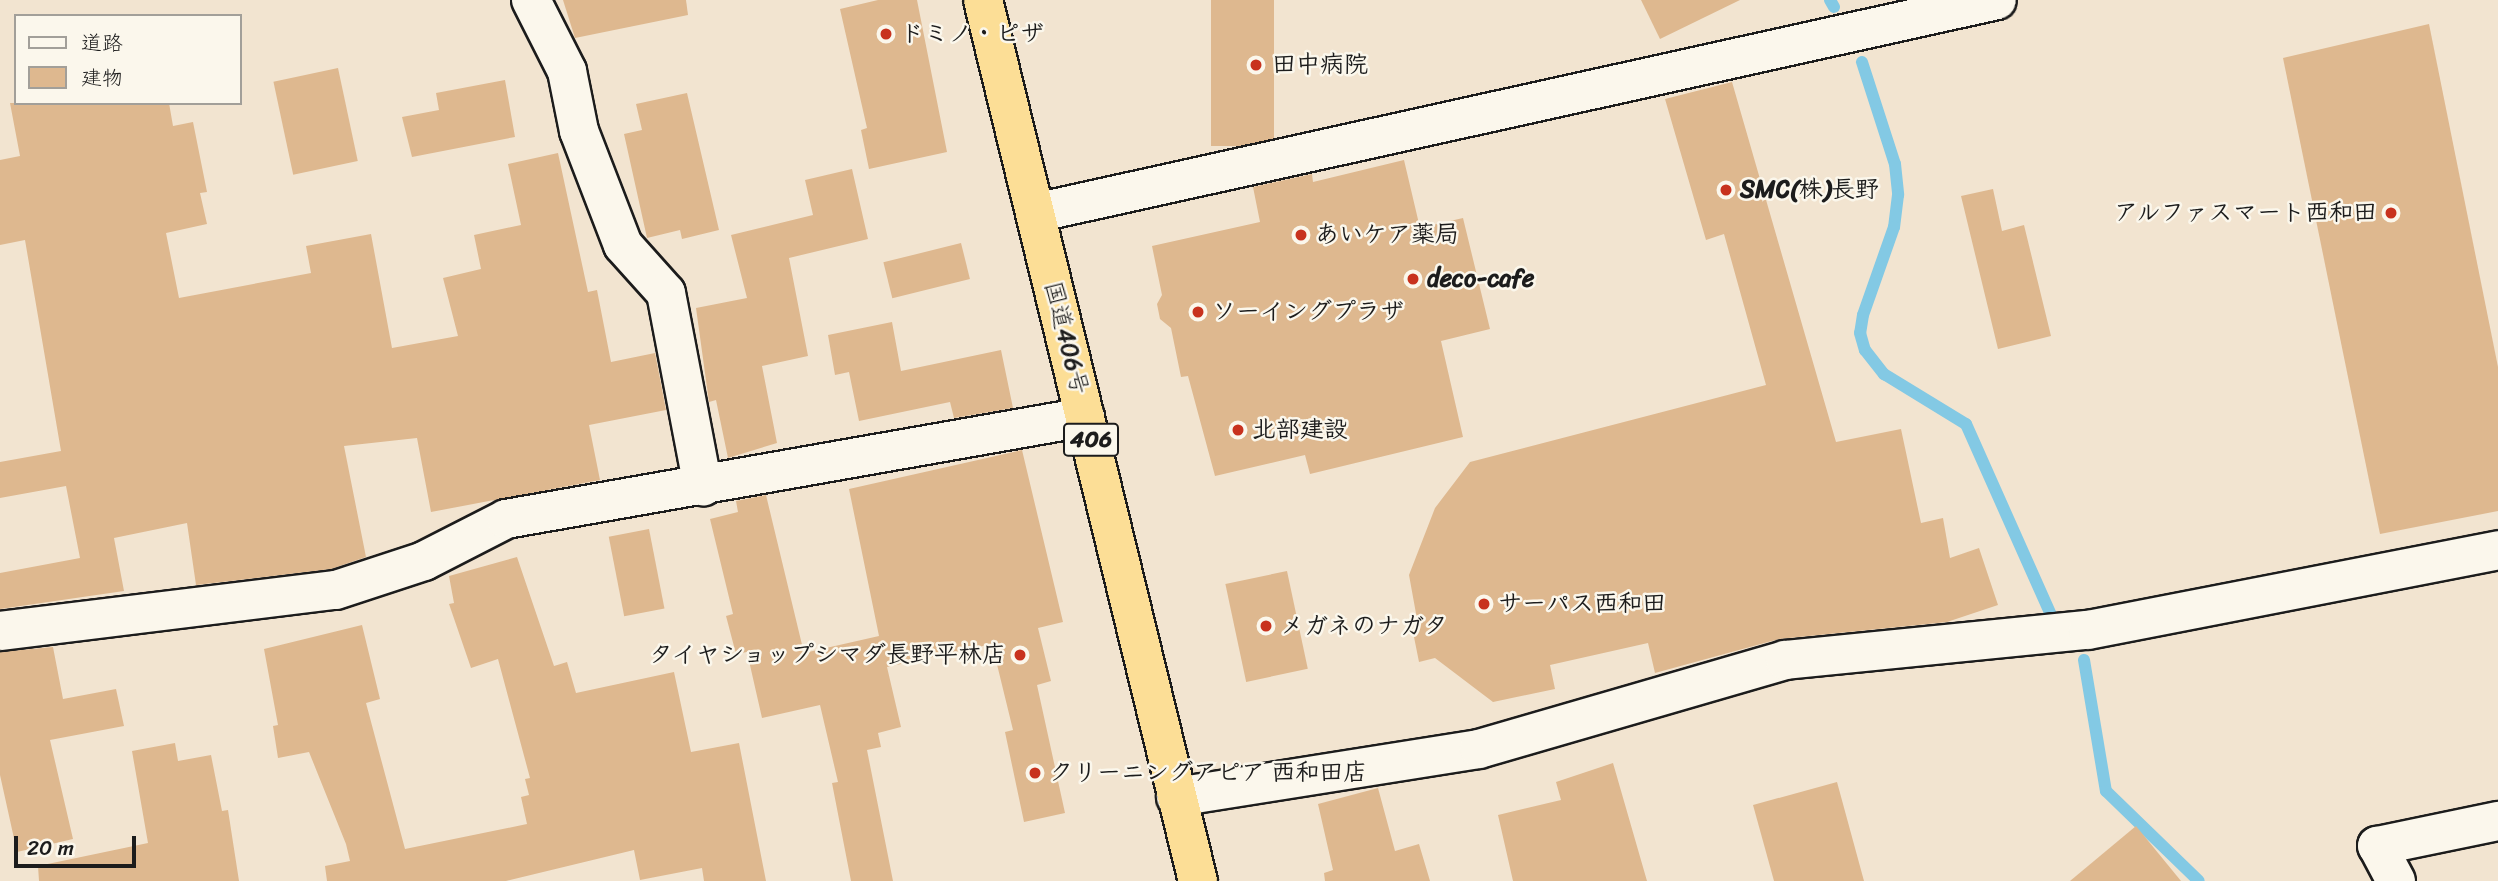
<!DOCTYPE html>
<meta charset="utf-8">
<style>
body{margin:0}
#map{position:relative;width:2498px;height:881px;overflow:hidden;background:#f2e4d0;font-family:Sriracha,"Klee One",sans-serif}
div>[style]{position:absolute}
.stream>*{height:12px;margin:-6px;padding:0 6px;transform-origin:6px;border-radius:6px;background:#83c9e4}
.building>*{inset:0;background:#deb88f;transform-origin:0 0}
.roads{filter:drop-shadow(2px 0 #1c1c1c) drop-shadow(-2px 0 #1c1c1c) drop-shadow(0 2px #1c1c1c) drop-shadow(0 -2px #1c1c1c)}
.minor>*{height:38px;margin:-19px;padding:0 19px;transform-origin:19px;border-radius:19px;background:#fbf7ec}
.highway>*{height:38px;margin:-19px;padding:0 19px;transform-origin:19px;border-radius:19px;background:#fcde96}
.dots>*{width:19px;height:19px;translate:-50% -50%;box-sizing:border-box;border:4px solid #fbf7ec;border-radius:50%}
span{translate:-50% -50%;white-space:nowrap;text-align:center;line-height:1.15;-webkit-text-stroke:5px #fbf7ec;paint-order:stroke}
.shield-label span{padding:2px 5px;background:#fbf7ec;border:2px solid;border-radius:5px;-webkit-text-stroke-width:0}
.shield-label{font-size:23px;color:#1c1c1c;font-weight:700}
.poi-label{font-size:24px;color:#1c1c1c;font-weight:700}
.left{translate:0 -50%;text-align:left}
.right{translate:-100% -50%;text-align:right}
.street-label{font-size:24px;color:#1c1c1c}
.legend{position:absolute;left:14px;top:14px;width:228px;height:91px;box-sizing:border-box;background:#fbf7ec;border:2px solid #a29f99;margin:0;padding:9px 12px;list-style:none;font-size:21px;color:#1c1c1c}
.legend li{display:flex;align-items:center;gap:14px;height:35px}
.legend b{width:35px;border:2px solid #a29f99}
.scale{position:absolute;left:14px;top:836px;width:122px;height:32px;box-sizing:border-box;border:4px solid #1c1c1c;border-top:0;padding-left:9px;font-size:21px;line-height:24px;white-space:nowrap;color:#1c1c1c;-webkit-text-stroke:5px #fbf7ec;paint-order:stroke}
</style>
<div id="map">
<div class="stream">
<div style="left:1830px;top:0;width:8px;rotate:60deg"></div>
<div style="left:1862px;top:62px;width:107px;rotate:72.1deg"></div>
<div style="left:1895px;top:164px;width:31px;rotate:84deg"></div>
<div style="left:1898px;top:195px;width:32px;rotate:97deg"></div>
<div style="left:1894px;top:227px;width:93px;rotate:109.4deg"></div>
<div style="left:1863px;top:315px;width:18px;rotate:99deg"></div>
<div style="left:1860px;top:333px;width:18px;rotate:74deg"></div>
<div style="left:1865px;top:350px;width:31px;rotate:52deg"></div>
<div style="left:1884px;top:374px;width:96px;rotate:31.4deg"></div>
<div style="left:1966px;top:424px;width:209px;rotate:66deg"></div>
<div style="left:2084px;top:660px;width:133px;rotate:80.5deg"></div>
<div style="left:2106px;top:791px;width:129px;rotate:44.1deg"></div>
</div>
<div class="building">
<div style="clip-path:polygon(563px 0,686px 0,688px 15px,575px 38px)"></div>
<div style="clip-path:polygon(878px 0,917px 0,947px 152px,869px 169px,861px 130px,867px 128px,840px 9px)"></div>
<div style="left:1211px;top:0;width:63px;height:146px"></div>
<div style="clip-path:polygon(1641px 0,1740px 0,1660px 39px)"></div>
<div style="clip-path:polygon(2429px 24px,2498px 367px,2498px 511px,2380px 534px,2283px 58px)"></div>
<div style="left:338px;top:68px;width:95px;height:66px;rotate:78deg"></div>
<div style="clip-path:polygon(505px 80px,515px 137px,412px 157px,402px 117px,439px 110px,436px 93px)"></div>
<div style="clip-path:polygon(1732px 82px,1836px 442px,1901px 429px,1921px 523px,1943px 518px,1950px 558px,1979px 548px,1998px 605px,1947px 622px,1779px 639px,1655px 673px,1648px 643px,1550px 665px,1555px 689px,1493px 702px,1435px 658px,1419px 662px,1413px 632px,1419px 630px,1409px 575px,1435px 508px,1470px 462px,1766px 385px,1724px 234px,1706px 240px,1665px 99px)"></div>
<div style="clip-path:polygon(687px 93px,719px 230px,682px 239px,680px 230px,647px 238px,624px 134px,642px 130px,636px 104px)"></div>
<div style="clip-path:polygon(10px 103px,169px 103px,173px 126px,193px 122px,207px 192px,200px 193px,207px 224px,166px 233px,179px 298px,311px 273px,306px 246px,371px 234px,392px 348px,458px 336px,443px 278px,481px 269px,474px 235px,521px 225px,508px 164px,558px 153px,588px 292px,597px 290px,611px 362px,655px 353px,666px 410px,589px 425px,600px 480px,431px 512px,417px 438px,344px 446px,366px 557px,331px 569px,196px 585px,187px 523px,114px 538px,124px 591px,0 609px,0 573px,80px 558px,66px 486px,0 498px,0 462px,61px 451px,25px 240px,0 245px,0 160px,20px 156px)"></div>
<div style="clip-path:polygon(1404px 160px,1420px 228px,1463px 218px,1490px 329px,1441px 341px,1463px 437px,1310px 474px,1305px 455px,1215px 476px,1188px 376px,1181px 377px,1171px 328px,1160px 319px,1157px 304px,1162px 295px,1152px 246px,1260px 222px,1253px 187px,1312px 174px,1313px 182px)"></div>
<div style="clip-path:polygon(852px 169px,868px 239px,789px 258px,808px 356px,762px 366px,777px 443px,728px 458px,716px 400px,709px 402px,696px 308px,747px 298px,731px 235px,813px 215px,805px 180px)"></div>
<div style="clip-path:polygon(1993px 189px,2002px 231px,2024px 225px,2051px 336px,1998px 349px,1961px 196px)"></div>
<div style="left:961px;top:243px;width:37px;height:80px;rotate:76deg"></div>
<div style="clip-path:polygon(892px 322px,901px 371px,1001px 350px,1013px 408px,954px 418px,950px 402px,859px 421px,849px 372px,835px 375px,828px 335px)"></div>
<div style="clip-path:polygon(1022px 450px,1063px 622px,1038px 628px,1051px 681px,1037px 685px,1065px 813px,1024px 822px,1005px 732px,1013px 730px,992px 644px,887px 667px,901px 727px,878px 733px,881px 747px,867px 750px,893px 881px,851px 881px,832px 783px,838px 782px,820px 705px,762px 718px,747px 652px,736px 654px,726px 616px,733px 614px,710px 519px,738px 512px,736px 501px,766px 495px,804px 653px,879px 636px,849px 489px)"></div>
<div style="left:649px;top:529px;width:81px;height:41px;rotate:79deg"></div>
<div style="clip-path:polygon(517px 557px,554px 666px,567px 662px,576px 693px,674px 672px,691px 752px,739px 743px,766px 881px,704px 881px,702px 868px,640px 880px,634px 850px,506px 881px,327px 881px,325px 866px,350px 861px,346px 844px,309px 752px,278px 758px,273px 726px,278px 725px,264px 649px,362px 625px,380px 699px,366px 703px,405px 849px,527px 824px,521px 797px,529px 795px,525px 779px,530px 778px,498px 659px,471px 668px,449px 604px,454px 603px,449px 576px)"></div>
<div style="left:1287px;top:571px;width:100px;height:63px;rotate:78deg"></div>
<div style="clip-path:polygon(53px 647px,63px 699px,116px 689px,124px 726px,50px 740px,73px 839px,17px 852px,0 775px,0 652px)"></div>
<div style="clip-path:polygon(175px 743px,178px 761px,211px 755px,222px 811px,228px 810px,239px 881px,39px 881px,38px 866px,148px 843px,132px 751px)"></div>
<div style="clip-path:polygon(1613px 763px,1647px 881px,1513px 881px,1498px 815px,1561px 800px,1556px 782px)"></div>
<div style="clip-path:polygon(1837px 782px,1864px 881px,1774px 881px,1753px 805px)"></div>
<div style="clip-path:polygon(1378px 788px,1395px 851px,1419px 844px,1430px 881px,1325px 881px,1324px 873px,1333px 870px,1318px 804px)"></div>
<div style="clip-path:polygon(2136px 826px,2181px 881px,2070px 881px)"></div>
</div>
<div class="roads">
<div class="minor">
<div style="left:531px;top:0;width:80px;rotate:63.1deg"></div>
<div style="left:567px;top:71px;width:61px;rotate:78.7deg"></div>
<div style="left:579px;top:131px;width:122px;rotate:68.9deg"></div>
<div style="left:623px;top:245px;width:64px;rotate:48.1deg"></div>
<div style="left:666px;top:293px;width:197px;rotate:79.2deg"></div>
<div style="left:1035px;top:213px;width:985px;rotate:-12.48deg"></div>
<div style="left:0;top:631px;width:338px;rotate:-7deg"></div>
<div style="left:336px;top:590px;width:93px;rotate:-18.2deg"></div>
<div style="left:424px;top:561px;width:92px;rotate:-27.1deg"></div>
<div style="left:506px;top:519px;width:588px;rotate:-9.99deg"></div>
<div style="left:1176px;top:797px;width:307px;rotate:-9deg"></div>
<div style="left:1479px;top:749px;width:319px;rotate:-16.2deg"></div>
<div style="left:1785px;top:660px;width:304px;rotate:-5.7deg"></div>
<div style="left:2088px;top:630px;width:418px;rotate:-11deg"></div>
<div style="left:2396px;top:881px;width:40px;rotate:-118deg"></div>
<div style="left:2377px;top:846px;width:124px;rotate:-11.7deg"></div>
</div>
<div class="highway">
<div style="left:983px;top:0;width:907px;rotate:76.29deg"></div>
</div>
</div>
<div class="dots">
<div style="left:886px;top:34px;background:#c8321e"></div>
<div style="left:1256px;top:65px;background:#c8321e"></div>
<div style="left:1726px;top:190px;background:#c8321e"></div>
<div style="left:2391px;top:213px;background:#c8321e"></div>
<div style="left:1301px;top:235px;background:#c8321e"></div>
<div style="left:1413px;top:279px;background:#c8321e"></div>
<div style="left:1198px;top:312px;background:#c8321e"></div>
<div style="left:1238px;top:430px;background:#c8321e"></div>
<div style="left:1484px;top:604px;background:#c8321e"></div>
<div style="left:1266px;top:626px;background:#c8321e"></div>
<div style="left:1020px;top:655px;background:#c8321e"></div>
<div style="left:1035px;top:773px;background:#c8321e"></div>
</div>
<div class="shield-label">
<span style="left:1091px;top:440px">406</span>
</div>
<div class="poi-label">
<span class="left" style="left:900px;top:34px">ドミノ・ピザ</span>
<span class="left" style="left:1272px;top:65px">田中病院</span>
<span class="left" style="left:1740px;top:190px">SMC(株)長野</span>
<span class="right" style="left:2377px;top:213px">アルファスマート西和田</span>
<span class="left" style="left:1315px;top:235px">あいケア薬局</span>
<span class="left" style="left:1427px;top:279px">deco-cafe</span>
<span class="left" style="left:1212px;top:312px">ソーイングプラザ</span>
<span class="left" style="left:1252px;top:430px">北部建設</span>
<span class="left" style="left:1498px;top:604px">サーパス西和田</span>
<span class="left" style="left:1280px;top:626px">メガネのナガタ</span>
<span class="right" style="left:1006px;top:655px">タイヤショップシマダ長野平林店</span>
<span class="left" style="left:1049px;top:773px">クリーニングアピア 西和田店</span>
</div>
<div class="street-label">
<span style="left:1066px;top:338px;rotate:76deg">国道406号</span>
</div>
<ul class="legend">
<li><b style="height:9px;background:#fbf7ec"></b>道路</li>
<li><b style="height:19px;background:#deb88f"></b>建物</li>
</ul>
<div class="scale">20 m</div>
</div>
